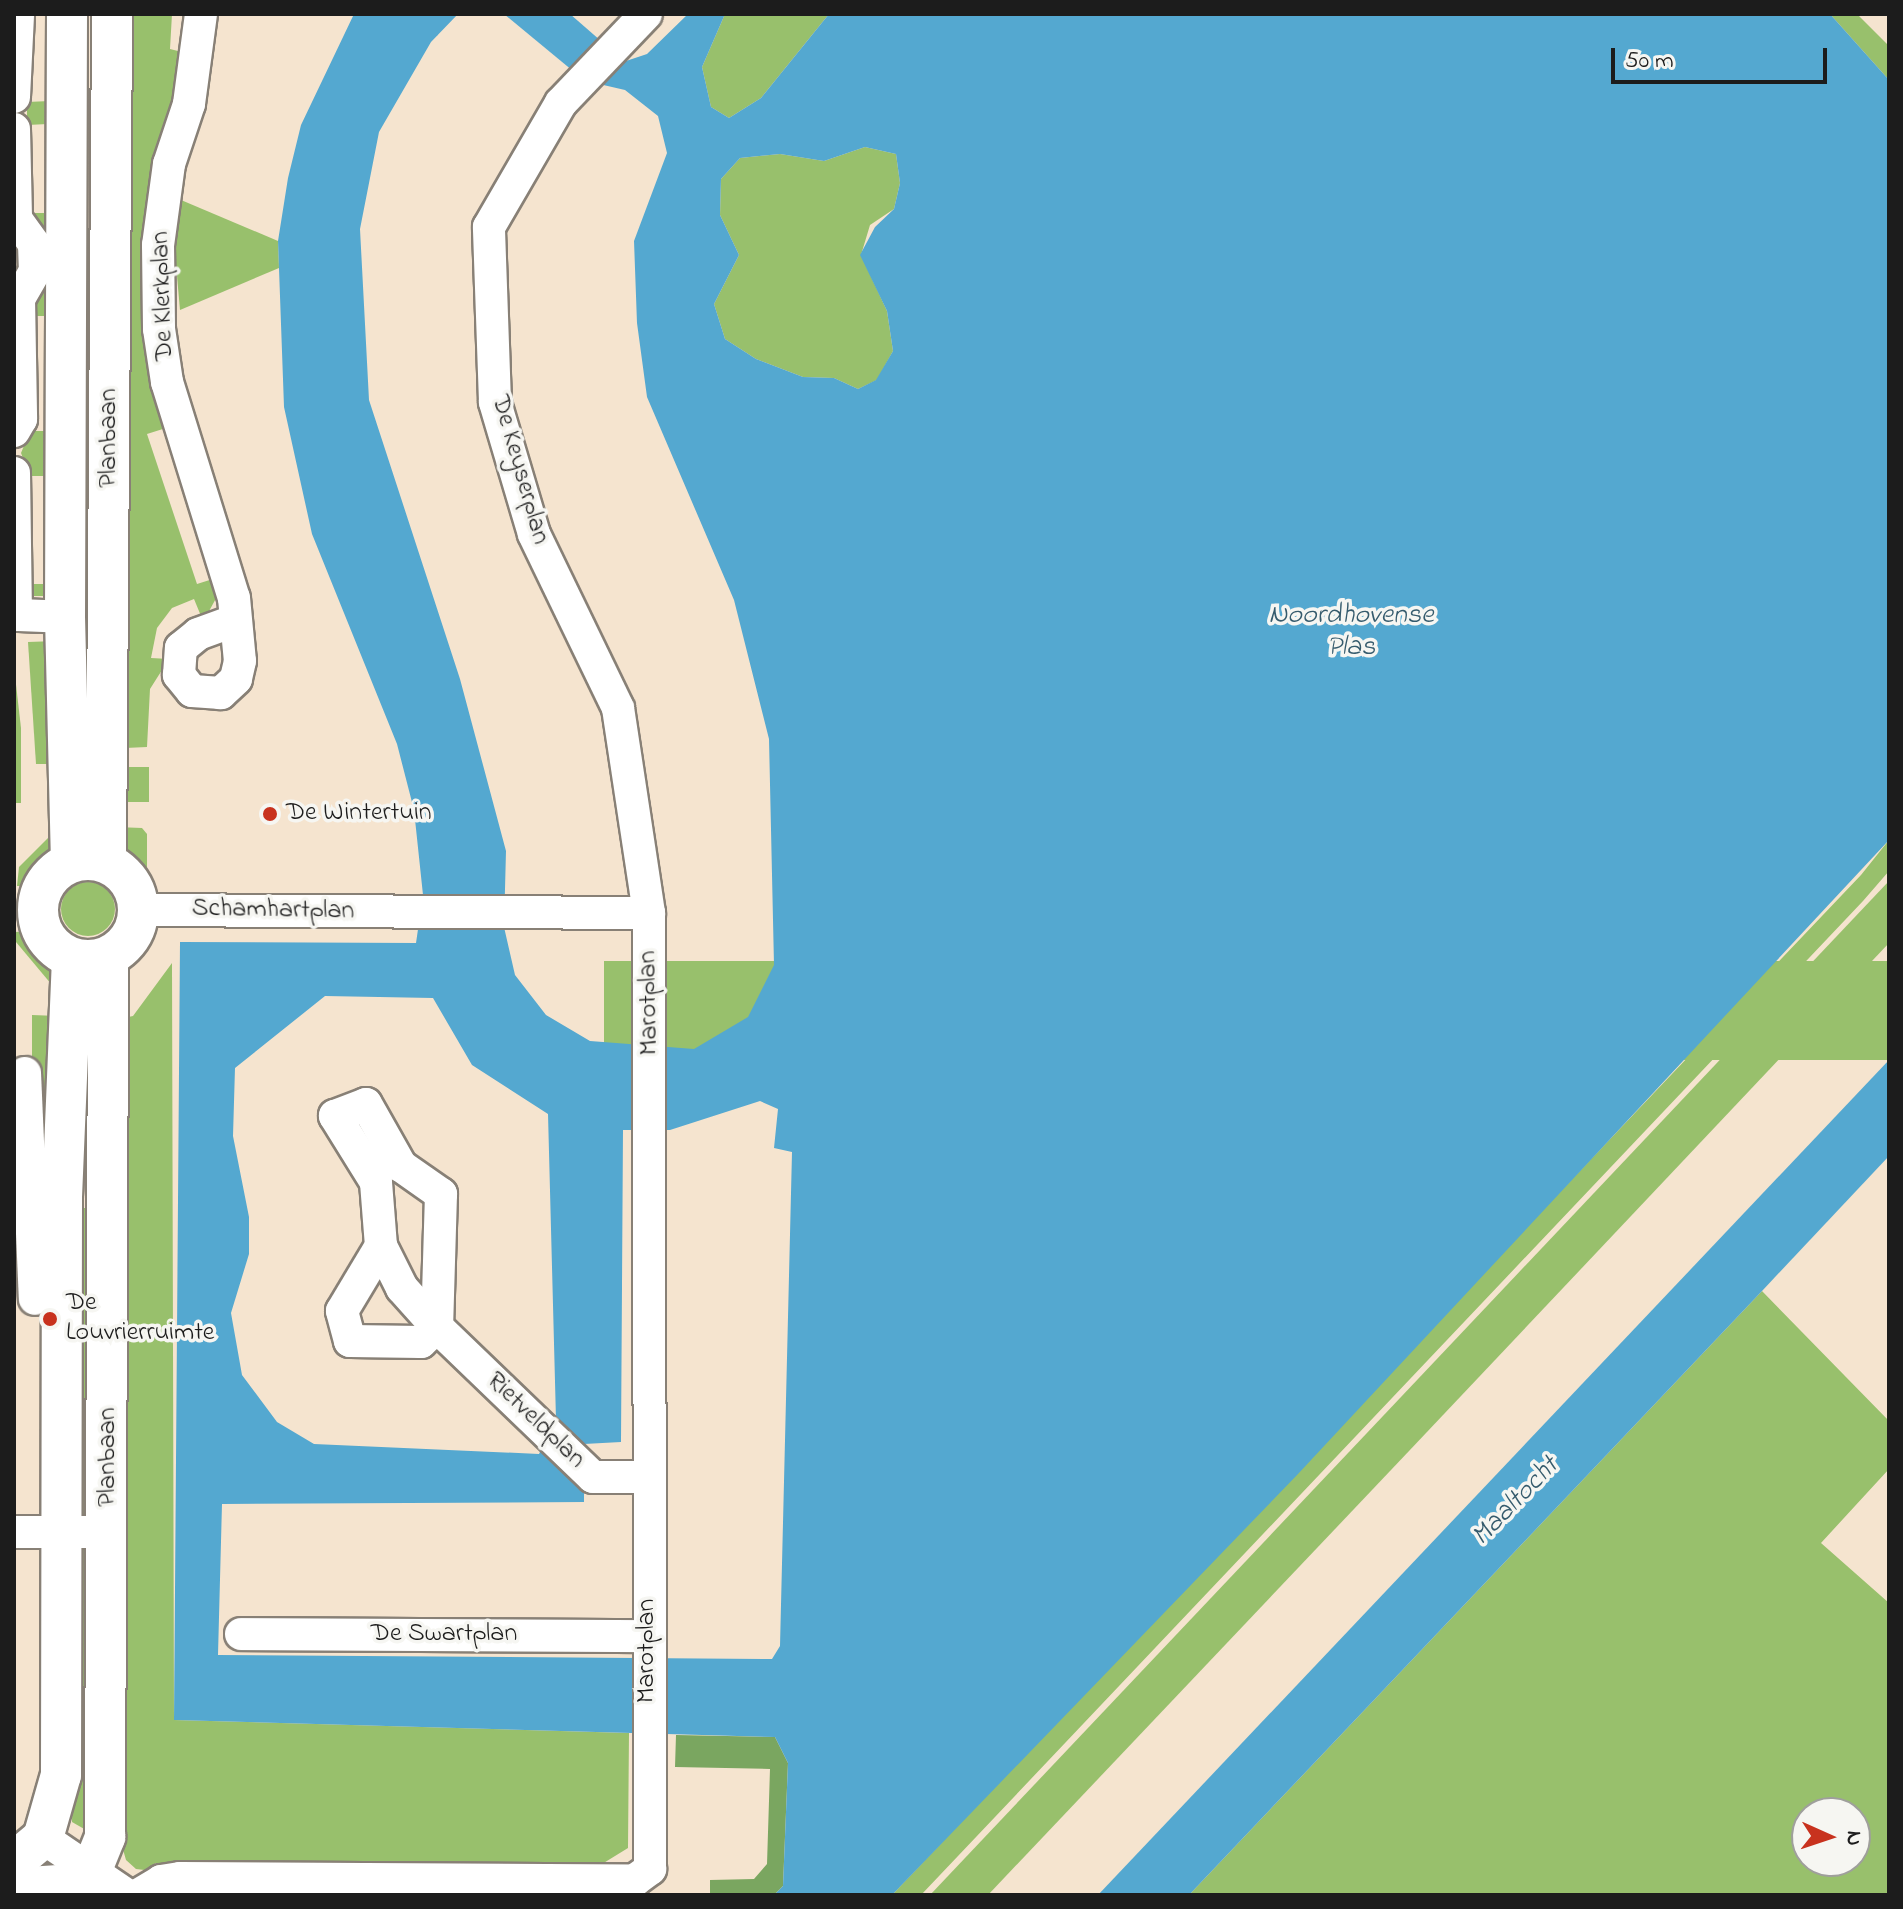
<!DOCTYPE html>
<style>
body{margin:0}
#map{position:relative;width:1903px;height:1909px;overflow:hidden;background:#f5e4cf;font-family:"Indie Flower",sans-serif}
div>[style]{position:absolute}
.green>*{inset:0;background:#98c06c;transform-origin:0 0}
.round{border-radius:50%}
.forest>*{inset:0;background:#7aa660}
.water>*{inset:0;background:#54a8d0}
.roads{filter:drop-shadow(2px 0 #888076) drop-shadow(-2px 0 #888076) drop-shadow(0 2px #888076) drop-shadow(0 -2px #888076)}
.minor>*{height:32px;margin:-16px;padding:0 16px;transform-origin:16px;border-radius:16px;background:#fff}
.tertiary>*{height:40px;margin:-20px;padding:0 20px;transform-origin:20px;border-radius:20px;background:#fff}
.tertiary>.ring{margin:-20px;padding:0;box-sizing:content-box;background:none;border:40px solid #fff;border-radius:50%}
.dots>*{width:22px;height:22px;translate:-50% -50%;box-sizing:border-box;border:4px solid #f6f6f2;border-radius:50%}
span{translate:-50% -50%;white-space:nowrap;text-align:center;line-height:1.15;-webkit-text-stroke:7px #f6f6f2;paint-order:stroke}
.street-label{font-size:26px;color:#1c1c1c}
.poi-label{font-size:26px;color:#1c1c1c}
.left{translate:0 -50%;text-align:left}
.water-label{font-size:28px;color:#355b6d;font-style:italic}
.frame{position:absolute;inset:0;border:16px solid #1c1c1c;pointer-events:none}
.north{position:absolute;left:1791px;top:1797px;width:80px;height:80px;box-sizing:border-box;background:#f6f6f2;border:2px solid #9f9f9c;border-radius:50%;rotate:93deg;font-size:22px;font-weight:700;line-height:32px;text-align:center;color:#1c1c1c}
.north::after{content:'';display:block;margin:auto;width:28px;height:36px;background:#c8321e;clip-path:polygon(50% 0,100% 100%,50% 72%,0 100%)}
.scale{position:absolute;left:1611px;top:48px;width:216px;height:36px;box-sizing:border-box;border:4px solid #1c1c1c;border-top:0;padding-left:10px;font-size:24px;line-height:28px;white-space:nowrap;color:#1c1c1c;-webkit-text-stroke:6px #f6f6f2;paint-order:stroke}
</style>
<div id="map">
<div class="green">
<div style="clip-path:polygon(128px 14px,172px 14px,170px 49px,190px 54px,152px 193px,166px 428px,147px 434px,197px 584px,216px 578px,220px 591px,208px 613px,201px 616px,194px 599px,172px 608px,157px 628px,151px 658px,169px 659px,150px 689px,147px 747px,125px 748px)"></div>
<div style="clip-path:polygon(725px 14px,829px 14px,761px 98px,729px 118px,711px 107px,702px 67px)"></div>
<div style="clip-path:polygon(1830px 14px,1857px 14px,1889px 46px,1889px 80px)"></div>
<div style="clip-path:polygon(50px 101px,58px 596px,30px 596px,30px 584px,47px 584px,47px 476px,30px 476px,21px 453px,30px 431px,47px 431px,47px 316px,30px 316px,30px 213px,48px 213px,48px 124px,27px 125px,27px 102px)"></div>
<div style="clip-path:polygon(865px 147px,896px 154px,900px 183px,894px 209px,870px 225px,861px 255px,887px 311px,893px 351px,877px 380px,858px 389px,834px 378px,803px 377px,756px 359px,725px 339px,714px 304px,739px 255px,720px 215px,721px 179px,740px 158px,780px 154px,824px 161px)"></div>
<div style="clip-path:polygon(181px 200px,278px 241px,279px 268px,180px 310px,175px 253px)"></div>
<div style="clip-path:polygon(56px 641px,56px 764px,36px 764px,28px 642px)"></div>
<div style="clip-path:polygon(14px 667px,21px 728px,21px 803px,14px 803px)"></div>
<div style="left:124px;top:767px;width:25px;height:35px"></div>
<div style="clip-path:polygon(116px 827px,142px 828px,147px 834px,147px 888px,123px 852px)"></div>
<div style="clip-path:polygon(57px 829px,53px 856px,32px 886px,17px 886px,19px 867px)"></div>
<div style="clip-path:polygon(1889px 840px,1889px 871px,1863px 901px,921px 1895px,892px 1895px,1861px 875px)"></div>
<div style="clip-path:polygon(1889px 881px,1889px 943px,1409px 1451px,988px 1895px,930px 1895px)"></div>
<div class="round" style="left:61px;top:882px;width:54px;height:54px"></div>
<div style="clip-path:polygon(32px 931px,53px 962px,57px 991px,16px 942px,15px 932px)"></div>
<div style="left:1889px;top:961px;width:99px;height:1285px;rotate:90deg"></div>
<div style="clip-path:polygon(172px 963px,174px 1720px,629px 1733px,628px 1848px,602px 1864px,155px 1863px,153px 1871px,136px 1869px,126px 1860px,120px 1839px,119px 1019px,133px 1016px)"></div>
<div style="clip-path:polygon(32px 1015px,58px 1016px,43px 1158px,43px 1079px,32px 1078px)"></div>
<div style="left:91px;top:1208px;width:309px;height:15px;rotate:90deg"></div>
<div style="clip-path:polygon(evenodd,1762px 1291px,1889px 1421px,1889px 1469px,1821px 1543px,1889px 1603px,1889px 1895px,1189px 1895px,1762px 1291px,1807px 1813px,1855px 1813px,1855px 1861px,1807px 1861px,1807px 1813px)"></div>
<div style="clip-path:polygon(76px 1542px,92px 1542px,86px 1830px,72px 1822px)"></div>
</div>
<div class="forest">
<div style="clip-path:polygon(676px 1735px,775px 1737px,788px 1763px,783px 1886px,774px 1895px,710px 1895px,710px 1880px,754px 1879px,767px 1864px,770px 1769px,675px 1767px)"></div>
</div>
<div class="water">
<div style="clip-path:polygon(evenodd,354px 14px,458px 14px,431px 42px,379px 132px,360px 229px,369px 400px,460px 679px,506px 851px,504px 927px,515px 975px,546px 1015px,590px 1041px,694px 1049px,748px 1017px,774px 965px,769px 739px,734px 600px,647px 397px,637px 323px,634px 241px,667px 153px,658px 116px,625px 90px,599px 84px,626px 61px,647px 54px,688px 14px,725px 14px,702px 67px,711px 107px,729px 118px,761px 98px,829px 14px,1830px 14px,1889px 80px,1889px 840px,1298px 1474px,892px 1895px,774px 1895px,783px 1886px,788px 1763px,775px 1737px,174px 1720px,180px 942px,416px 943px,423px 895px,414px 810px,397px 744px,312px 534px,284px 407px,278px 241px,288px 178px,301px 125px,354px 14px,865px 147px,896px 154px,900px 183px,894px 209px,875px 227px,860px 255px,887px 311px,893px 351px,876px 380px,858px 389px,834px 378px,803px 377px,756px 359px,725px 339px,714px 304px,739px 255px,720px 215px,721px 179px,740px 158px,780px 154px,824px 161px,865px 147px,354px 14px,325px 996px,433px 998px,472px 1065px,548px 1114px,556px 1420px,539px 1454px,314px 1444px,277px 1422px,242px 1375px,231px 1313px,249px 1254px,249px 1217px,233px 1136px,235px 1068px,325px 996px,354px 14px,760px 1101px,778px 1109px,774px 1148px,792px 1152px,780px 1646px,772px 1659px,218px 1655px,222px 1504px,584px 1502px,584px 1489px,573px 1477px,584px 1444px,621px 1442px,623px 1130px,670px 1130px,760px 1101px)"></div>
<div style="clip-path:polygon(504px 14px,570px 14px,601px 41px,573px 71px)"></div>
<div style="clip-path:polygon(1889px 1060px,1889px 1156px,1762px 1291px,1189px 1895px,1098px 1895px)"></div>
</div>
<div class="roads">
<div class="minor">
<div style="left:201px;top:14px;width:91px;rotate:97.6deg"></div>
<div style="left:189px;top:104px;width:63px;rotate:108.4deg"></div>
<div style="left:169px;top:164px;width:82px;rotate:97.7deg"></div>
<div style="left:158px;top:245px;width:84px;rotate:89.3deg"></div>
<div style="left:159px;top:329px;width:54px;rotate:81.4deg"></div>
<div style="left:167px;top:382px;width:226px;rotate:72.8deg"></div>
<div style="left:234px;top:598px;width:63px;rotate:84.6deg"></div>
<div style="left:240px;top:661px;width:18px;rotate:103deg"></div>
<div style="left:236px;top:679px;width:21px;rotate:137deg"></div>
<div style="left:221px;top:693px;width:29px;rotate:-176deg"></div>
<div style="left:192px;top:691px;width:21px;rotate:-129deg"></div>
<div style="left:179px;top:675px;width:27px;rotate:-86deg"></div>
<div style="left:181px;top:648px;width:22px;rotate:-39deg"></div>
<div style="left:198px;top:634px;width:38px;rotate:-20deg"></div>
<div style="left:14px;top:97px;width:83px;rotate:-87.2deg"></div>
<div style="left:14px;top:129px;width:90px;rotate:88.7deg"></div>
<div style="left:16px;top:219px;width:31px;rotate:54deg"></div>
<div style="left:34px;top:244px;width:27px;rotate:88deg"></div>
<div style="left:35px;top:271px;width:32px;rotate:120deg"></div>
<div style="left:19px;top:299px;width:120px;rotate:89deg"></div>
<div style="left:21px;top:419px;width:14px;rotate:120deg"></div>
<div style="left:14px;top:473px;width:142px;rotate:89.2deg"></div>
<div style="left:16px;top:615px;width:49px;rotate:2.3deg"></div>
<div style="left:139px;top:910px;width:510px;rotate:0.34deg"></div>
<div style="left:25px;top:1073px;width:226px;rotate:87.5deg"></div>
<div style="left:366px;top:1104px;width:71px;rotate:60.6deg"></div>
<div style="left:401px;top:1166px;width:49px;rotate:35deg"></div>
<div style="left:441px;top:1194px;width:133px;rotate:91.7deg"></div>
<div style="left:437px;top:1327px;width:22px;rotate:137deg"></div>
<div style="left:421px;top:1342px;width:71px;rotate:-179.2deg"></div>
<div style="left:350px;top:1341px;width:31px;rotate:-105deg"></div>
<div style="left:342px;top:1311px;width:76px;rotate:-59deg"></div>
<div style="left:381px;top:1246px;width:64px;rotate:-94.5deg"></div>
<div style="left:376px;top:1182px;width:78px;rotate:-121.8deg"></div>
<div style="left:335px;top:1116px;width:33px;rotate:-21deg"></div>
<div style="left:381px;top:1246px;width:47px;rotate:63.4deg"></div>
<div style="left:402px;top:1288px;width:52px;rotate:48.1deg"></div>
<div style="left:437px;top:1327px;width:216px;rotate:43.9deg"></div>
<div style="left:593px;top:1477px;width:56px"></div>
<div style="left:14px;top:1532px;width:95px"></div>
<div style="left:241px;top:1634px;width:407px;rotate:0.3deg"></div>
<div style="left:43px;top:1838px;width:102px;rotate:34.2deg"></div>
<div style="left:138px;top:1895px;width:27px;rotate:-31deg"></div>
<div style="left:161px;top:1881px;width:19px;rotate:-9deg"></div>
<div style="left:180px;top:1878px;width:455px;rotate:0.3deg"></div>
<div style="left:635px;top:1880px;width:19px;rotate:-36deg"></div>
<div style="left:650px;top:1869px;width:956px;rotate:-90.06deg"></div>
<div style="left:649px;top:913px;width:207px;rotate:-98.6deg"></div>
<div style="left:618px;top:708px;width:193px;rotate:-115.8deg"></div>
<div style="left:534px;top:534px;width:138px;rotate:-106.5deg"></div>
<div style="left:495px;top:402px;width:175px;rotate:-92deg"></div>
<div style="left:489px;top:227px;width:143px;rotate:-59.9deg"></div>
<div style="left:561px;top:103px;width:123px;rotate:-46.3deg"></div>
</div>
<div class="tertiary">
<div style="left:67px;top:14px;width:603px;rotate:90.19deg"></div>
<div style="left:65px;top:617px;width:245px;rotate:88.6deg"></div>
<div class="ring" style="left:38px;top:860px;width:60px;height:60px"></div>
<div style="left:106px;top:862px;width:848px;rotate:-89.59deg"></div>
<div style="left:14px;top:1862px;width:38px;rotate:-40deg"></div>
<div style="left:43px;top:1838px;width:66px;rotate:-74.1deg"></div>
<div style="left:61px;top:1775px;width:578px;rotate:-89.9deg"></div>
<div style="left:62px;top:1197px;width:239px;rotate:-87.6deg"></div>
<div style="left:14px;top:1888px;width:60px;rotate:-3.8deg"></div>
<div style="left:74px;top:1884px;width:21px;rotate:-35deg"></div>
<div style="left:91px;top:1872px;width:38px;rotate:-68deg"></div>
<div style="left:105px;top:1837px;width:880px;rotate:-89.8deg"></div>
</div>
</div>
<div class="dots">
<div style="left:270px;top:814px;background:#c8321e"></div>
<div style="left:50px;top:1319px;background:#c8321e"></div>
</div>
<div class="street-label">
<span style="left:164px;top:296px;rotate:-92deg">De Klerkplan</span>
<span style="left:110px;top:438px;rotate:-90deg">Planbaan</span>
<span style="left:519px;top:470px;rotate:74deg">De Keyserplan</span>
<span style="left:273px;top:911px;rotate:1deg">Schamhartplan</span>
<span style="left:650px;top:1003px;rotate:-91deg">Marotplan</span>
<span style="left:535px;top:1421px;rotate:44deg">Rietveldplan</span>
<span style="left:109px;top:1457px;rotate:-90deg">Planbaan</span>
<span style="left:444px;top:1635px">De Swartplan</span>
<span style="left:648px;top:1651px;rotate:-90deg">Marotplan</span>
</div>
<div class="poi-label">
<span class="left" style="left:286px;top:814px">De Wintertuin</span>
<span class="left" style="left:66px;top:1319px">De<br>Louvrierruimte</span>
</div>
<div class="water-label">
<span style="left:1351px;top:632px">Noordhovense<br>Plas</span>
<span style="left:1516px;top:1502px;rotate:-46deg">Maaltocht</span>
</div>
<div class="frame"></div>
<div class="north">N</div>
<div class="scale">50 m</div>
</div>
